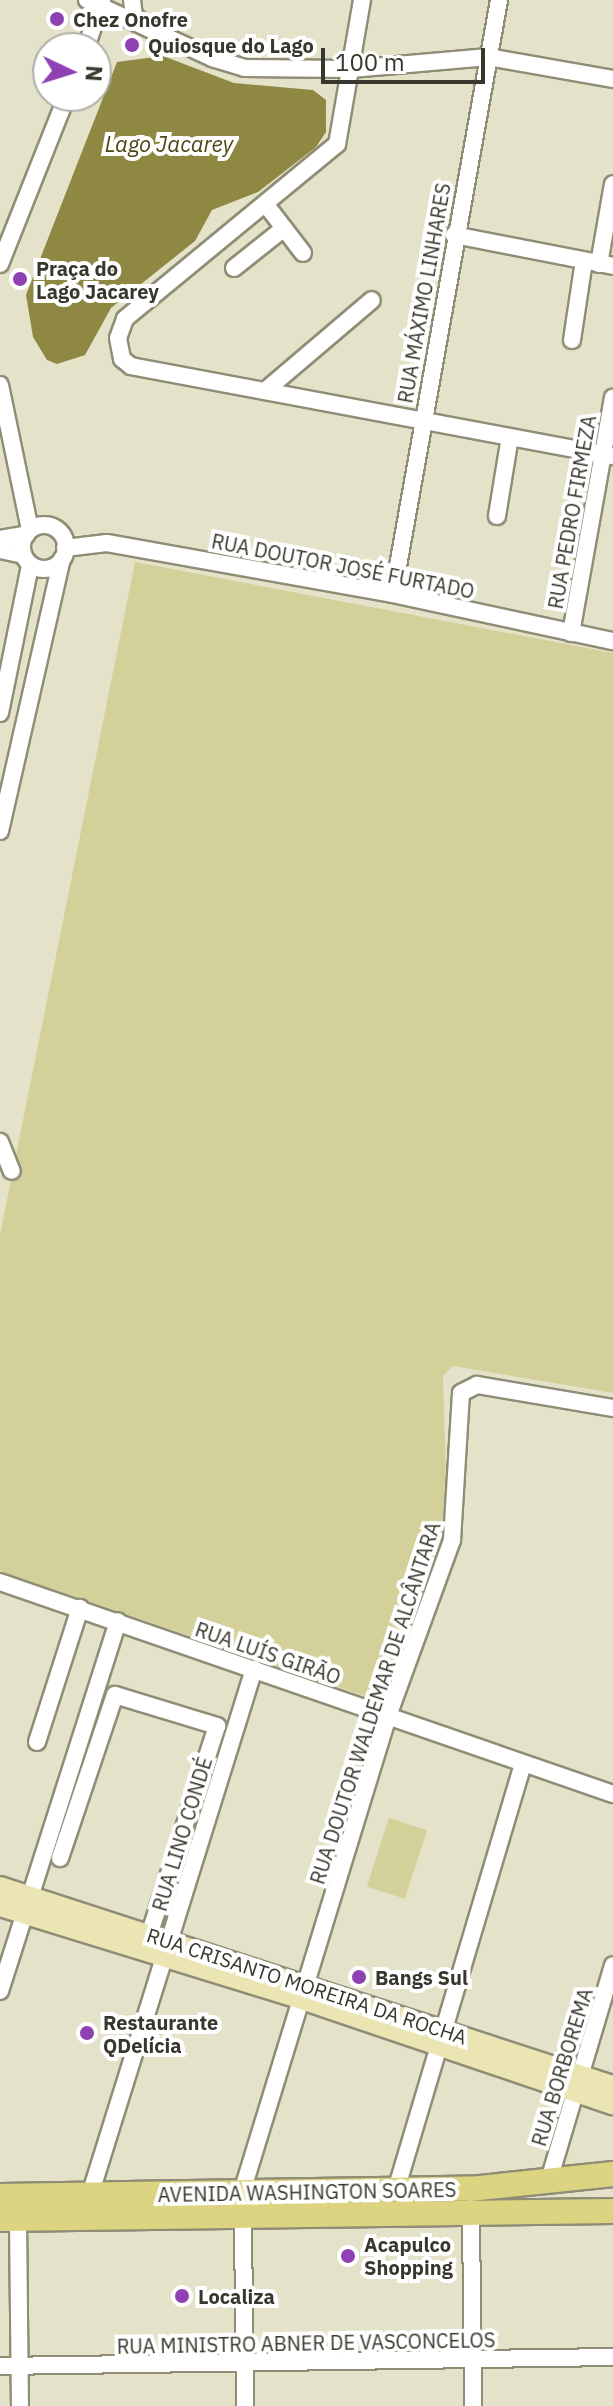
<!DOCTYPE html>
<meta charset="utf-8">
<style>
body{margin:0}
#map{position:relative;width:613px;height:2406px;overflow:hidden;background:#e4e2c9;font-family:"IBM Plex Sans",sans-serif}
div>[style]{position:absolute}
.green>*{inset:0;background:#d4d09a;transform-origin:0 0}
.water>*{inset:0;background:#8f8843}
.roads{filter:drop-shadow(2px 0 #8f8d76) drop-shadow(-2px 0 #8f8d76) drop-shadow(0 2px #8f8d76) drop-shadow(0 -2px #8f8d76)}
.minor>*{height:16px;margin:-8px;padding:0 8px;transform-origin:8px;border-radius:8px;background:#fff}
.minor>.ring{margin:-8px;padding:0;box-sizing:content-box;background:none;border:16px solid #fff;border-radius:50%}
.major>*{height:20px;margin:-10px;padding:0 10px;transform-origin:10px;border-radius:10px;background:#eae5b3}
.highway>*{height:24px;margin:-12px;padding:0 12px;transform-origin:12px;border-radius:12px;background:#dcd481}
.dots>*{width:22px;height:22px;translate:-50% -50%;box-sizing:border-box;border:4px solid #fff;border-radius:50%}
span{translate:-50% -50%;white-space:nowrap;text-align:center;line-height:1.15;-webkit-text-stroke:8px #fff;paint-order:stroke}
.poi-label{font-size:20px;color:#38372d;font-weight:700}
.left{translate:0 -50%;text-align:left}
.street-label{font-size:20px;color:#38372d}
.water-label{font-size:22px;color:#4d4711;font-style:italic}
.north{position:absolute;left:32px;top:32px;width:80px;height:80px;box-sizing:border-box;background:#fff;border:2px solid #afafab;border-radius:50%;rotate:94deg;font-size:22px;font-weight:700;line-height:32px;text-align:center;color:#38372d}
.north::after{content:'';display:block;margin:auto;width:28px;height:36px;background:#8e41b2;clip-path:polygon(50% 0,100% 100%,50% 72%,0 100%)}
.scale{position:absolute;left:321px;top:48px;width:164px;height:36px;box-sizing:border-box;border:4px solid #38372d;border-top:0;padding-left:10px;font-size:24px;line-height:28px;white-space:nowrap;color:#38372d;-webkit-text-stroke:6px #fff;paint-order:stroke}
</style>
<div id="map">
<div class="green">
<div style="clip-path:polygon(135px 562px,613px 653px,613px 1393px,453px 1366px,443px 1376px,447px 1518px,385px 1692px,377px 1700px,0 1571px,0 1235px)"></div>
<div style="left:389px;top:1818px;width:40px;height:72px;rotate:18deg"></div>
</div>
<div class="water">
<div style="clip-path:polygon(163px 56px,234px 83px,313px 90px,326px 100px,326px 132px,316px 147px,258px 192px,212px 210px,195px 241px,111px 308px,85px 355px,57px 364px,47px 360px,33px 337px,26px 295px,117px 62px)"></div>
</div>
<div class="roads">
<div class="minor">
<div style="left:87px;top:0;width:138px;rotate:24.9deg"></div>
<div style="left:212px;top:58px;width:34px;rotate:17deg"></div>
<div style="left:244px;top:68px;width:107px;rotate:0.5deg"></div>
<div style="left:351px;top:69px;width:138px;rotate:-5deg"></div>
<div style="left:488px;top:57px;width:127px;rotate:10deg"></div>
<div style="left:132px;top:0;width:16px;rotate:83deg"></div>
<div style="left:134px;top:16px;width:17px;rotate:36deg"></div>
<div style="left:362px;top:0;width:146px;rotate:99.8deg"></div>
<div style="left:337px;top:144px;width:275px;rotate:140.5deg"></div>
<div style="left:125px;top:319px;width:20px;rotate:110deg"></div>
<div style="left:118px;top:338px;width:21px;rotate:79deg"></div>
<div style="left:122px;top:359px;width:11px;rotate:38deg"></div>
<div style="left:131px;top:366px;width:490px;rotate:10.6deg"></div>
<div style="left:86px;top:48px;width:51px;rotate:-71.6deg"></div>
<div style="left:267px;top:206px;width:59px;rotate:52.5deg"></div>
<div style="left:454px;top:235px;width:162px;rotate:11deg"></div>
<div style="left:0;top:264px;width:181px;rotate:-68.3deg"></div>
<div style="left:599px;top:264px;width:81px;rotate:-80.1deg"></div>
<div style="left:234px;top:268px;width:63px;rotate:-38.5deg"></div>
<div style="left:572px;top:340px;width:80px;rotate:-81.4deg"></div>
<div style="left:0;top:385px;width:148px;rotate:78.3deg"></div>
<div style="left:265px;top:391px;width:140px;rotate:-40.4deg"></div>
<div style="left:497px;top:516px;width:80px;rotate:-80.7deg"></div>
<div class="ring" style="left:22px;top:525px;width:28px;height:28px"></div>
<div style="left:0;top:539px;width:27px;rotate:-10deg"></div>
<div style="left:65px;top:548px;width:42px;rotate:-6.8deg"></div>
<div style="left:107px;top:543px;width:291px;rotate:10.1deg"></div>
<div style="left:393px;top:594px;width:225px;rotate:12.1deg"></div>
<div style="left:0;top:550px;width:24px;rotate:12deg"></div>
<div style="left:393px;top:594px;width:603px;rotate:-79.88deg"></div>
<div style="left:571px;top:633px;width:239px;rotate:-79.9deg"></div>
<div style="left:0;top:713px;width:151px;rotate:-78.5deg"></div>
<div style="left:0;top:831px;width:279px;rotate:-77.2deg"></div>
<div style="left:0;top:1142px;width:31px;rotate:68deg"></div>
<div style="left:0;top:1582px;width:649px;rotate:19.08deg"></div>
<div style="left:37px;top:1742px;width:141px;rotate:-72.2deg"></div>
<div style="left:60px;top:1858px;width:172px;rotate:-71.4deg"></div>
<div style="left:115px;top:1695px;width:107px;rotate:16.9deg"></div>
<div style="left:217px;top:1726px;width:220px;rotate:108deg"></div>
<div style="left:0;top:1991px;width:388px;rotate:-72.3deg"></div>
<div style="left:549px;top:2180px;width:224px;rotate:-73.4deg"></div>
<div style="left:396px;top:2190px;width:445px;rotate:-73.4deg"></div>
<div style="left:90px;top:2195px;width:551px;rotate:-72.68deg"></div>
<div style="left:241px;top:2195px;width:501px;rotate:-72.94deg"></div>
<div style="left:388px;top:1716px;width:187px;rotate:-70deg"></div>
<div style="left:452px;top:1540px;width:147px;rotate:-86.5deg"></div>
<div style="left:461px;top:1393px;width:18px;rotate:-27deg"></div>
<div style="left:477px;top:1385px;width:138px;rotate:9.6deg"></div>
<div style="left:471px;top:2213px;width:193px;rotate:89.4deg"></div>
<div style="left:18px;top:2219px;width:187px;rotate:89.4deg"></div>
<div style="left:243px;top:2220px;width:186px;rotate:89.4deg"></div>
<div style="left:0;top:2366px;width:613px;rotate:-0.84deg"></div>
</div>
<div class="major">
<div style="left:0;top:1887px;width:644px;rotate:17.99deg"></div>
<div style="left:0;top:1906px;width:316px;rotate:17.1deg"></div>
<div style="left:302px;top:1999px;width:328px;rotate:18.7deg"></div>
</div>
<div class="highway">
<div style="left:0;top:2196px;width:470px;rotate:-0.9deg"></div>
<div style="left:470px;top:2189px;width:144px;rotate:-6deg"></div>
<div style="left:0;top:2219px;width:613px;rotate:-0.75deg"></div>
</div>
</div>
<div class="dots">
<div style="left:57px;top:19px;background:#8e41b2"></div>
<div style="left:132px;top:45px;background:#8e41b2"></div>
<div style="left:20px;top:279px;background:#8e41b2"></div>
<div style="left:359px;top:1977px;background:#8e41b2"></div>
<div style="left:87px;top:2033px;background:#8e41b2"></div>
<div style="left:348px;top:2256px;background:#8e41b2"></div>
<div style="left:182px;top:2296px;background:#8e41b2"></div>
</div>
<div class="poi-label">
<span class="left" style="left:73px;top:19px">Chez Onofre</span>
<span class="left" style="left:148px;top:45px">Quiosque do Lago</span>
<span class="left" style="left:36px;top:280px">Praça do<br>Lago Jacarey</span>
<span class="left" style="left:375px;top:1977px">Bangs Sul</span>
<span class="left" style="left:103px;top:2034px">Restaurante<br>QDelícia</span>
<span class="left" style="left:364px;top:2256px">Acapulco<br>Shopping</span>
<span class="left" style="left:198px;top:2296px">Localiza</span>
</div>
<div class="street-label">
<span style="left:424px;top:293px;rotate:-80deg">RUA MÁXIMO LINHARES</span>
<span style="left:572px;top:512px;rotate:-80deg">RUA PEDRO FIRMEZA</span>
<span style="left:343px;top:566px;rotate:11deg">RUA DOUTOR JOSÉ FURTADO</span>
<span style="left:268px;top:1653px;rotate:19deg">RUA LUÍS GIRÃO</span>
<span style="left:375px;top:1703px;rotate:-72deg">RUA DOUTOR WALDEMAR DE ALCÂNTARA</span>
<span style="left:182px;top:1834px;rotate:-73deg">RUA LINO CONDÉ</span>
<span style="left:307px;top:1986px;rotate:18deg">RUA CRISANTO MOREIRA DA ROCHA</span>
<span style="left:562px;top:2067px;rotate:-73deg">RUA BORBOREMA</span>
<span style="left:307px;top:2192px;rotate:-1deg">AVENIDA WASHINGTON SOARES</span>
<span style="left:306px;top:2343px;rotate:-1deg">RUA MINISTRO ABNER DE VASCONCELOS</span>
</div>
<div class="water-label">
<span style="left:169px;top:144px">Lago Jacarey</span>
</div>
<div class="north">N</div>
<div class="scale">100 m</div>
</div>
